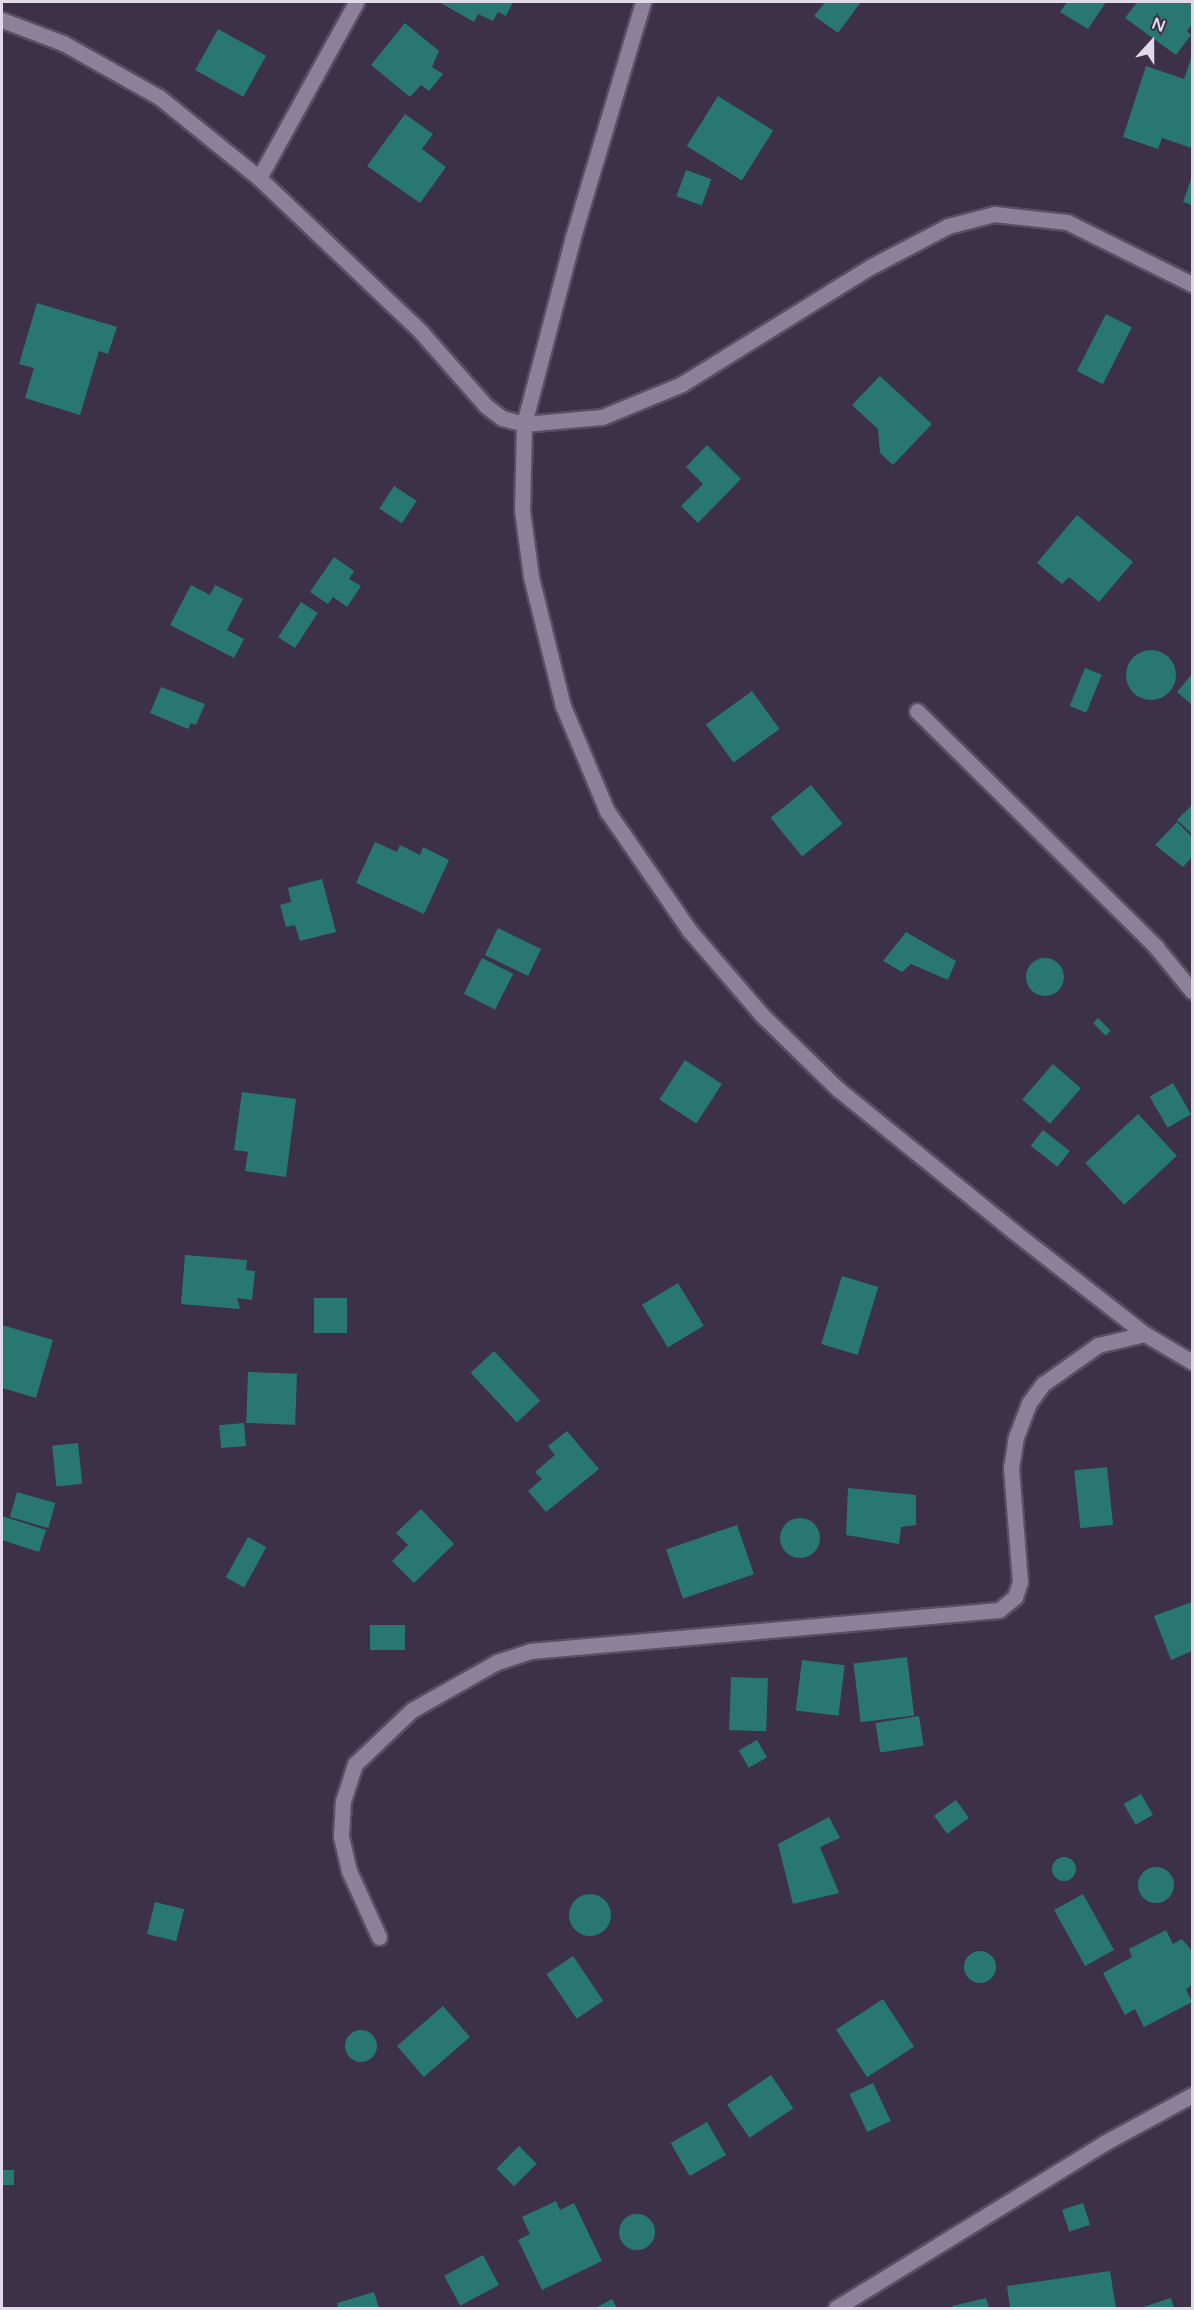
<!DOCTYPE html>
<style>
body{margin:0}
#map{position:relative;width:1194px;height:2310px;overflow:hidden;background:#3c3146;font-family:"Varela Round",sans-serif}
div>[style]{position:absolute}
.building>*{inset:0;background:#287871;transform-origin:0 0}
.round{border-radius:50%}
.roads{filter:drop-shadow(2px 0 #584f61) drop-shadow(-2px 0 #584f61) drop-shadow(0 2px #584f61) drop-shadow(0 -2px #584f61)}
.minor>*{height:15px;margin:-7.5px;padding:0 7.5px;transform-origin:7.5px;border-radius:7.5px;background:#8d819a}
span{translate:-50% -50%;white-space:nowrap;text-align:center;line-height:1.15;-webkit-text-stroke:6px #3c3146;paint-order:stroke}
.frame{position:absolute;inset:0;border:3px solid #e1dae8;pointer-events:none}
.north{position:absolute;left:1122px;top:12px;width:60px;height:60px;-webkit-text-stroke:4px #3c3146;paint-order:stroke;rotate:21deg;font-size:16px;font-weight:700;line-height:24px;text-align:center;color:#e1dae8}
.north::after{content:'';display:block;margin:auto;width:21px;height:27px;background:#e1dae8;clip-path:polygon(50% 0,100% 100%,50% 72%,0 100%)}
</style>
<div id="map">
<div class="building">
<div style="clip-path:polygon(439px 2px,513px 2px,506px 16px,498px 12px,493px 21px,478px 14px,474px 22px)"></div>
<div style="clip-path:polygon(825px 2px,861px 2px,838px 33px,814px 16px)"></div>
<div style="clip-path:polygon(1067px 2px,1106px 2px,1088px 29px,1060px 12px)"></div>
<div style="clip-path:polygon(1137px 2px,1192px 2px,1192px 24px,1187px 31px,1191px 35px,1176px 55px,1125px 18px)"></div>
<div style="clip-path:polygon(405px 23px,439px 51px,432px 67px,443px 74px,429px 91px,421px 85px,410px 97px,371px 65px)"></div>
<div style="left:218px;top:29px;width:55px;height:47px;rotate:29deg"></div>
<div style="clip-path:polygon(1192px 55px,1192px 148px,1162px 138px,1158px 149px,1123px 137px,1146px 66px,1184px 79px)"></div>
<div style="left:718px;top:96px;width:65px;height:59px;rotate:32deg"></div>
<div style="clip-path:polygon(405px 114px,433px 134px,422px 149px,446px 167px,420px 203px,367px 166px)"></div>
<div style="left:686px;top:170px;width:27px;height:28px;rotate:20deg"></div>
<div style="clip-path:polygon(1192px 176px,1192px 205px,1183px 202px)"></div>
<div style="clip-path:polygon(37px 303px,117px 327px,108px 354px,99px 351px,80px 415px,25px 398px,34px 368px,19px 364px)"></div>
<div style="left:1106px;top:314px;width:29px;height:64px;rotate:27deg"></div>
<div style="clip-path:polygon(880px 376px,932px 424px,893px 465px,880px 453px,878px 429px,852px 405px)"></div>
<div style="clip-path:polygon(707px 445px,741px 479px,698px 523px,681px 506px,703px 484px,686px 467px)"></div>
<div style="left:394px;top:486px;width:27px;height:27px;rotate:33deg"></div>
<div style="clip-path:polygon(1077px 515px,1133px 562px,1099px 602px,1069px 577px,1062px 584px,1037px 563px)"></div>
<div style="clip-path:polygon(334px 557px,354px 571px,349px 579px,361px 586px,347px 607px,333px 597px,328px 604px,310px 592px)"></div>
<div style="clip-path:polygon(191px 585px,210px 595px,215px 585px,243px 599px,227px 630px,244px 639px,234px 658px,170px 625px)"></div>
<div style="left:301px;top:602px;width:20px;height:42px;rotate:33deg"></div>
<div class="round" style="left:1126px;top:650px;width:50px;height:50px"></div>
<div style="left:1085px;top:668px;width:18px;height:41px;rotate:22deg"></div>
<div style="clip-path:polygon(1192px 674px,1192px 705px,1177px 692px)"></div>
<div style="clip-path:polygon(161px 687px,205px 704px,196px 725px,191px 723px,188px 729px,150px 713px)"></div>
<div style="left:752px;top:691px;width:47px;height:57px;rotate:54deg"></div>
<div style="left:811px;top:785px;width:50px;height:52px;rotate:51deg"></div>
<div style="clip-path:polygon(1192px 805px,1192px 834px,1177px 820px)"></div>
<div style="clip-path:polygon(1177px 822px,1192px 837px,1192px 857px,1183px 867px,1155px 845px)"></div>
<div style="clip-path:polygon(375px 842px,397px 852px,400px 845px,420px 855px,423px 847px,449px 860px,424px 914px,356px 883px)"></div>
<div style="clip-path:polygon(322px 879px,336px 932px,300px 941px,295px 925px,286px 927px,280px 905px,291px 902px,288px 888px)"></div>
<div style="left:498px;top:928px;width:48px;height:30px;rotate:26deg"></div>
<div style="clip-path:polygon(906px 932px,956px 961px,948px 980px,911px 964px,902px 972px,883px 961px)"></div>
<div class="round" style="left:1026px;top:958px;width:38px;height:38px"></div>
<div style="left:482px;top:958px;width:35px;height:40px;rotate:27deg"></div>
<div style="left:1098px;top:1018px;width:18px;height:7px;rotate:45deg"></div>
<div style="left:685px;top:1060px;width:44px;height:47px;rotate:33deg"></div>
<div style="left:1053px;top:1064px;width:37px;height:47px;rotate:41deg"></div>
<div style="left:1173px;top:1083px;width:36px;height:27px;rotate:60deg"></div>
<div style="clip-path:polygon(242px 1092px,296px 1099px,286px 1177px,245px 1171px,248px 1152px,234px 1150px)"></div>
<div style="left:1138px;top:1114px;width:57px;height:72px;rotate:47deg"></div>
<div style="left:1043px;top:1130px;width:34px;height:20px;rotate:38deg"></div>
<div style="clip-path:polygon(185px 1255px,247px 1260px,246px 1270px,255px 1271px,252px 1300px,237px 1298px,240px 1309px,181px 1304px)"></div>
<div style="left:842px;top:1276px;width:38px;height:71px;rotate:17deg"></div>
<div style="left:678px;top:1283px;width:50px;height:42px;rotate:59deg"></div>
<div style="left:314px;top:1298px;width:33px;height:35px"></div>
<div style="clip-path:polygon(2px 1325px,53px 1340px,36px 1398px,2px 1388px)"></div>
<div style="left:494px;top:1351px;width:68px;height:32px;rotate:47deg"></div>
<div style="left:248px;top:1372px;width:49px;height:51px;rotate:2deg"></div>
<div style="left:244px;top:1423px;width:23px;height:25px;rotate:85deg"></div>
<div style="clip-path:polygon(567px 1431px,599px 1469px,546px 1512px,528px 1491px,542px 1479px,535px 1472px,555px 1455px,548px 1446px)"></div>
<div style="left:78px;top:1443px;width:41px;height:26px;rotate:84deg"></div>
<div style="left:1107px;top:1467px;width:58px;height:33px;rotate:84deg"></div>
<div style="clip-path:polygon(848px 1488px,916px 1495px,916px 1525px,901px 1527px,899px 1544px,846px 1535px)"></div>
<div style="left:17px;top:1492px;width:40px;height:26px;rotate:16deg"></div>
<div style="clip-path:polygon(421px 1509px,454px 1544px,414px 1583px,392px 1561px,408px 1545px,396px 1533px)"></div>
<div style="clip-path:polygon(2px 1516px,46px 1530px,39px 1552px,2px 1540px)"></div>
<div class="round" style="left:780px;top:1518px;width:40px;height:40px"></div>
<div style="left:737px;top:1525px;width:52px;height:75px;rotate:71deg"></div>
<div style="left:248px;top:1537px;width:21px;height:46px;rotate:29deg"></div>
<div style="clip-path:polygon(1192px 1602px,1192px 1651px,1171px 1660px,1154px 1616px)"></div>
<div style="left:405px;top:1625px;width:25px;height:35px;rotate:90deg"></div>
<div style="left:907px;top:1657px;width:59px;height:54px;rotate:83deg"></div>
<div style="left:802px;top:1660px;width:43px;height:51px;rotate:7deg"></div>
<div style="left:731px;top:1677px;width:37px;height:53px;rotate:2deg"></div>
<div style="left:919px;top:1716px;width:30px;height:44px;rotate:81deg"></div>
<div style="left:757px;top:1740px;width:20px;height:21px;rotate:60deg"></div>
<div style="left:1141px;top:1794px;width:24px;height:20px;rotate:60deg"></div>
<div style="left:956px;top:1800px;width:22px;height:27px;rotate:54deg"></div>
<div style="clip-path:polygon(829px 1817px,840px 1838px,820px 1847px,839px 1893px,793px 1904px,778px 1844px)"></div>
<div class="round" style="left:1052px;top:1857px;width:24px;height:24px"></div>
<div class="round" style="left:1138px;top:1867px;width:36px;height:36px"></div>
<div style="left:1083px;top:1894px;width:64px;height:33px;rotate:61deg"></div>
<div class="round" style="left:569px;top:1894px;width:42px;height:42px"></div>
<div style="left:155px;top:1902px;width:30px;height:33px;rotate:14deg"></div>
<div style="clip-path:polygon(1166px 1930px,1173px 1944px,1182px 1939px,1192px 1951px,1192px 1985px,1186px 1989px,1192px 2002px,1144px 2027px,1135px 2009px,1125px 2015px,1103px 1973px,1132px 1957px,1129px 1949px)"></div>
<div class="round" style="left:964px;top:1951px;width:32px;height:32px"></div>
<div style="left:573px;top:1956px;width:54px;height:32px;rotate:56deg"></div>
<div style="left:883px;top:1999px;width:57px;height:56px;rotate:57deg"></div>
<div style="left:443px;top:2006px;width:41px;height:61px;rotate:49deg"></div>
<div class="round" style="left:345px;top:2030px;width:32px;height:32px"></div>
<div style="left:771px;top:2075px;width:40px;height:53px;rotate:56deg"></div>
<div style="left:873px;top:2083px;width:42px;height:26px;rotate:65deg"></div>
<div style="left:707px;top:2122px;width:38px;height:42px;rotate:60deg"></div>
<div style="left:519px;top:2146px;width:25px;height:32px;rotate:45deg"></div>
<div style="left:2px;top:2170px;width:12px;height:15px"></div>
<div style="clip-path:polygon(556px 2201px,560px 2210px,574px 2203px,602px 2261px,542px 2290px,518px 2240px,530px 2234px,522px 2217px)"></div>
<div style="left:1083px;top:2203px;width:23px;height:22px;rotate:72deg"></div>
<div class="round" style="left:619px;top:2214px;width:36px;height:36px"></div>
<div style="left:483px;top:2255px;width:34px;height:44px;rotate:62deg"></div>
<div style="clip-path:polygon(1110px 2271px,1116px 2308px,1010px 2308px,1007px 2286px)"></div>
<div style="clip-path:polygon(374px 2292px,379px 2308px,338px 2308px,337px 2303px)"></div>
<div style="clip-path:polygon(986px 2298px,989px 2308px,953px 2308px,952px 2306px)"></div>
<div style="clip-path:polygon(1171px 2298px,1174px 2308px,1140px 2308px)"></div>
<div style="clip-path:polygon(612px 2299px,617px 2308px,596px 2308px)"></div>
</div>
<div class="roads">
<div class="minor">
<div style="left:643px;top:2px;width:245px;rotate:106.6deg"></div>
<div style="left:573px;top:237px;width:193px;rotate:104.7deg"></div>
<div style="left:524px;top:424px;width:86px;rotate:91.3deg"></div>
<div style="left:522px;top:510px;width:68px;rotate:82.3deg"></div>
<div style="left:531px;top:577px;width:133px;rotate:76.1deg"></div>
<div style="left:563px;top:706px;width:114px;rotate:67.3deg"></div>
<div style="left:607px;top:811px;width:145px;rotate:55.4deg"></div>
<div style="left:689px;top:930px;width:111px;rotate:49.4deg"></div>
<div style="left:761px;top:1014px;width:109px;rotate:44.3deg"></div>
<div style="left:839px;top:1090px;width:224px;rotate:39deg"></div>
<div style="left:1013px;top:1231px;width:167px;rotate:38deg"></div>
<div style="left:1145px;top:1334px;width:55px;rotate:30.8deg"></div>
<div style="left:2px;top:20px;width:65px;rotate:20.7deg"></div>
<div style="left:63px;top:43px;width:110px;rotate:29.4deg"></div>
<div style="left:159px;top:97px;width:129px;rotate:39deg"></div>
<div style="left:259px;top:178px;width:224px;rotate:43.5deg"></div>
<div style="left:421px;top:332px;width:98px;rotate:48.7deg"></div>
<div style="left:486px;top:406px;width:20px;rotate:37deg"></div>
<div style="left:502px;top:418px;width:23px;rotate:15deg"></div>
<div style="left:524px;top:424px;width:78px;rotate:-5.1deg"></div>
<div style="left:602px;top:417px;width:87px;rotate:-22.4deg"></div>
<div style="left:682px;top:384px;width:221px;rotate:-31.9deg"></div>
<div style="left:870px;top:267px;width:88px;rotate:-27.7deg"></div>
<div style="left:948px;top:226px;width:48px;rotate:-14.6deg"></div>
<div style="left:994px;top:214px;width:73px;rotate:6.3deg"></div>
<div style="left:1067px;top:222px;width:140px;rotate:26.4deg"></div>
<div style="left:259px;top:178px;width:201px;rotate:-61.1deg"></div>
<div style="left:917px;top:711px;width:336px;rotate:44.6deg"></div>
<div style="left:1156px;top:947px;width:57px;rotate:50.7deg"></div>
<div style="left:379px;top:1937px;width:72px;rotate:-114.4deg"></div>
<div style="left:349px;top:1871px;width:35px;rotate:-103deg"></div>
<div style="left:341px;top:1837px;width:36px;rotate:-87deg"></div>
<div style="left:343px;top:1801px;width:39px;rotate:-72deg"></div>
<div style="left:355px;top:1764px;width:79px;rotate:-43.5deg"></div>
<div style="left:412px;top:1710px;width:98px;rotate:-29.5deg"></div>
<div style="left:497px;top:1662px;width:35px;rotate:-18deg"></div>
<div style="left:530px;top:1651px;width:471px;rotate:-5deg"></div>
<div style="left:999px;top:1610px;width:21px;rotate:-39deg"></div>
<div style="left:1015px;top:1597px;width:16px;rotate:-72deg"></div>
<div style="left:1020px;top:1582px;width:114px;rotate:-94.5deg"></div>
<div style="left:1011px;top:1468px;width:31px;rotate:-81deg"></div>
<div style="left:1016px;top:1437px;width:36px;rotate:-69deg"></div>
<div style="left:1029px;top:1403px;width:24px;rotate:-54deg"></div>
<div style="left:1043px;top:1384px;width:67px;rotate:-35.3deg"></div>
<div style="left:1098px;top:1345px;width:48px;rotate:-13.2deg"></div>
<div style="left:836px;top:2308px;width:315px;rotate:-31.6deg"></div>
<div style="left:1104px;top:2143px;width:100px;rotate:-28.6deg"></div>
</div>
</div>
<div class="frame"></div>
<div class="north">N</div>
</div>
